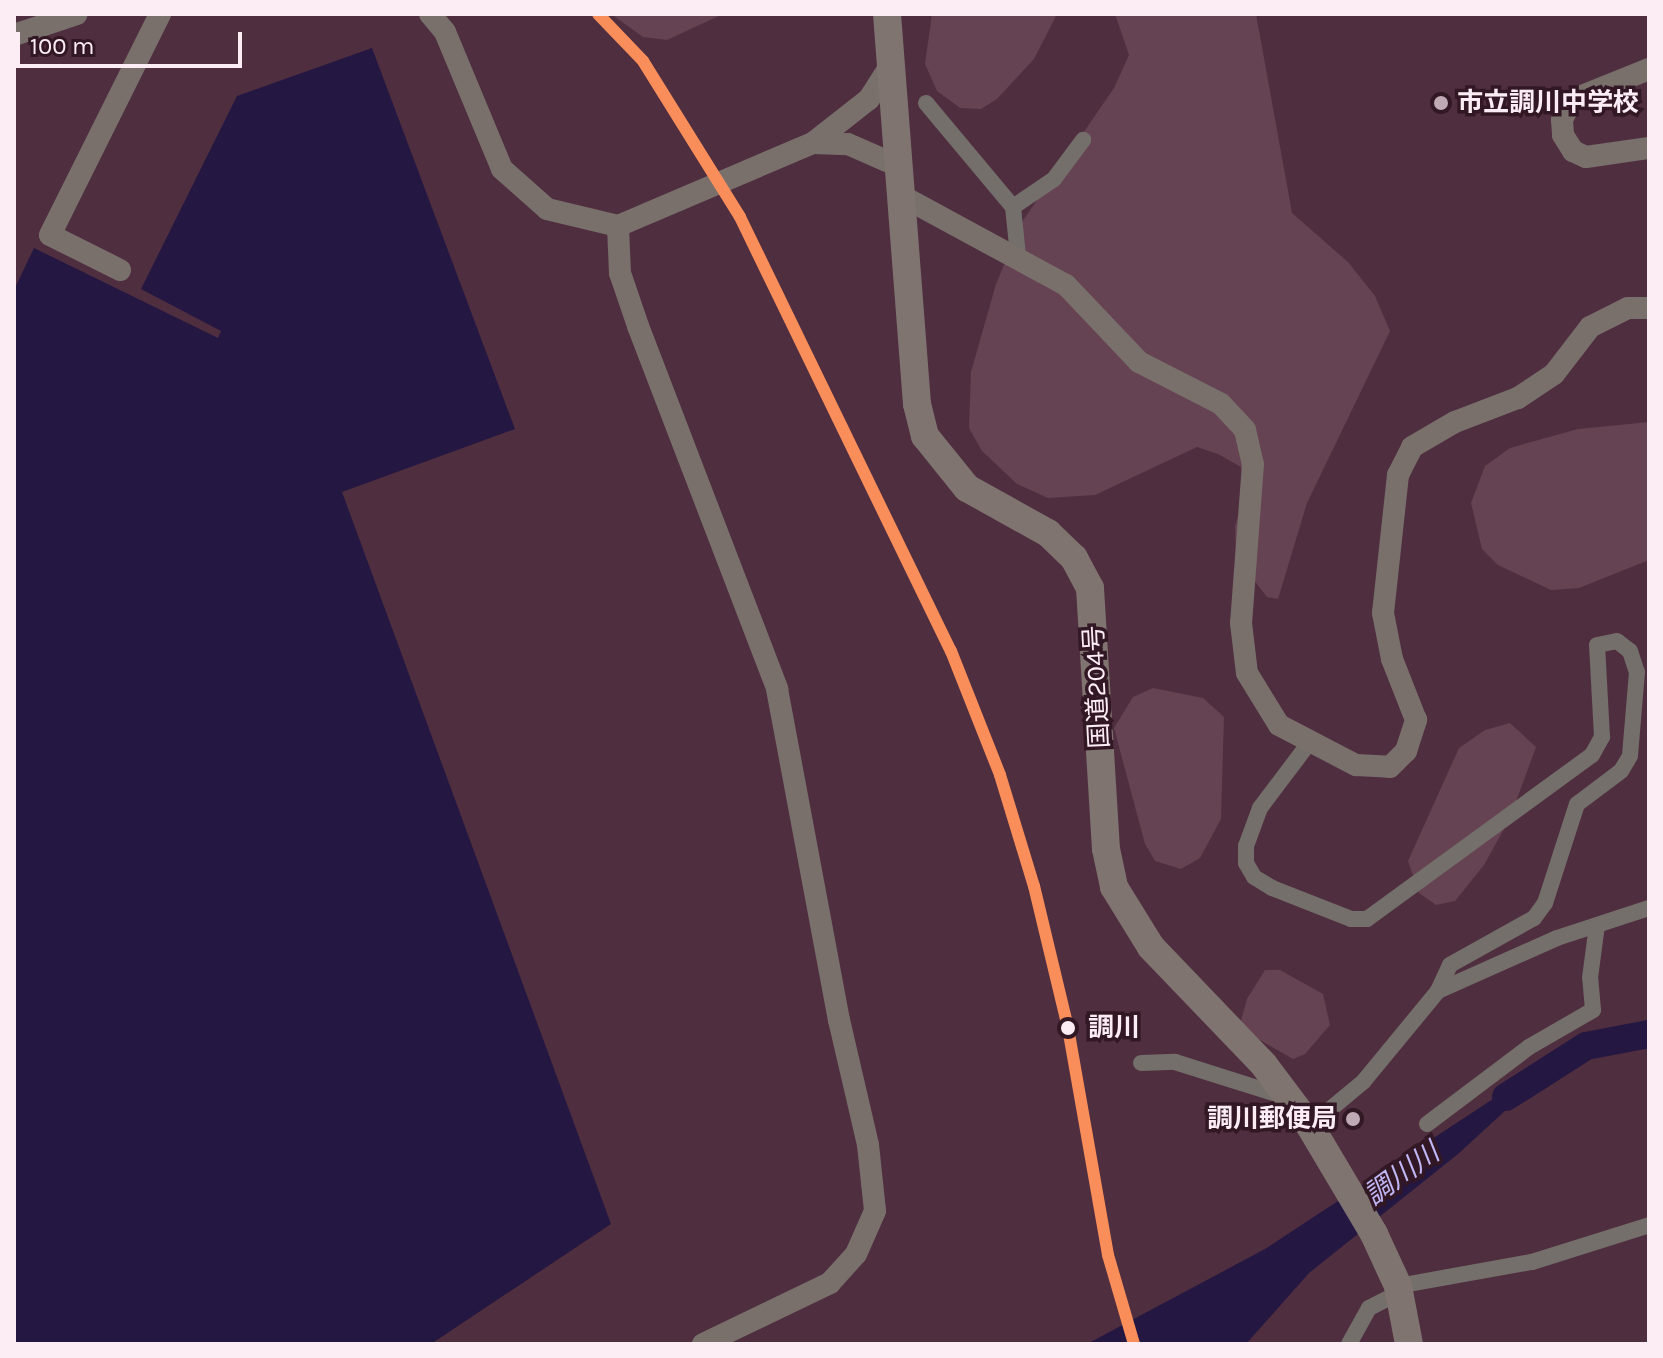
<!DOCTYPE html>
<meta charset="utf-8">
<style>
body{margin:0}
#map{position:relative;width:1663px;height:1358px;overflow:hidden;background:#4f2e3f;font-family:Karla,"Noto Sans JP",sans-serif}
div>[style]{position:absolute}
.green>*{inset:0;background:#664353}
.water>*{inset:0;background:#241742}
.river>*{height:28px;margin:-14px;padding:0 14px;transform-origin:14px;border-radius:14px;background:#241742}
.street>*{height:16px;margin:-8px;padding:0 8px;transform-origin:8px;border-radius:8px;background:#746f6a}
.secondary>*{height:22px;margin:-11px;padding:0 11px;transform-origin:11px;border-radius:11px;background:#79706c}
.highway>*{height:28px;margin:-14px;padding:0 14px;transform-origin:14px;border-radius:14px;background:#7f746f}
.rail-1>*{height:12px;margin:-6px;padding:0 6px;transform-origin:6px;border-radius:6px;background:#fa8e5a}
.dots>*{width:22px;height:22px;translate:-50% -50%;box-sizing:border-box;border:4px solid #321724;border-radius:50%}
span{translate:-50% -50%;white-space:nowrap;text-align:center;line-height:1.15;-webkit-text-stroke:7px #321724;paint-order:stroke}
.poi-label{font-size:26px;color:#fcecf3;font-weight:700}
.left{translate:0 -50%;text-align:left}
.right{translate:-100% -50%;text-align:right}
.street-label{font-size:26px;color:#fcecf3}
.stop-label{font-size:26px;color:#fcecf3;font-weight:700}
.water-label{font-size:28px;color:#c0b7f6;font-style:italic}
.frame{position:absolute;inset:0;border:16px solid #fcecf3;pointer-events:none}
.scale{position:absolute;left:16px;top:32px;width:226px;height:36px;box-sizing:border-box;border:4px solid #fcecf3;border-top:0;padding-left:10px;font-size:24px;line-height:28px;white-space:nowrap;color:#fcecf3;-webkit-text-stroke:6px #321724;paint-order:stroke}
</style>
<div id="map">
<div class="green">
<div style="clip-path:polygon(611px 14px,723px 14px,667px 40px,643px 37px)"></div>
<div style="clip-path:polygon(932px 14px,1057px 14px,1034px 59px,997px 99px,981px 109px,960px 108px,937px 91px,925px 64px)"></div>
<div style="clip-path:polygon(1115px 14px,1256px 14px,1292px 213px,1348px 262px,1375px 296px,1390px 331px,1307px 503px,1278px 599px,1267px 597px,1236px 557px,1235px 526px,1245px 494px,1241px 467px,1218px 454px,1197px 447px,1095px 495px,1048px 498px,1017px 484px,982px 451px,969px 428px,971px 372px,996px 284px,1022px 222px,1114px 88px,1129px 55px)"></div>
<div style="clip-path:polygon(1649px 422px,1649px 560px,1579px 588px,1551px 590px,1498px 565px,1482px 549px,1471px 503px,1485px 466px,1510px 448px,1578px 429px)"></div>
<div style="clip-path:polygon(1153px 688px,1203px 698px,1224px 717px,1221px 819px,1200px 858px,1181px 869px,1155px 861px,1145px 844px,1114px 728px,1133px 697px)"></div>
<div style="clip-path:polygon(1510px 723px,1536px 747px,1510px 818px,1484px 865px,1455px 901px,1436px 905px,1419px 893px,1408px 861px,1459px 748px,1485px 730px)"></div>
<div style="clip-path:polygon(1265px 970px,1280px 970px,1323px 994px,1330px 1025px,1305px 1054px,1293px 1059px,1239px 1028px,1247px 999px)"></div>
</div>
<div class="water">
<div style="clip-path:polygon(372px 48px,515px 429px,342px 492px,611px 1224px,431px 1344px,14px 1344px,14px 290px,34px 248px,218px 338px,221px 331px,141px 289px,237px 96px)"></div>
<div style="clip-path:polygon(1534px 1072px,1539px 1078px,1519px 1098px,1458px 1154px,1309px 1273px,1246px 1344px,1087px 1344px,1265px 1249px)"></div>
</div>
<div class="river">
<div style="left:1506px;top:1097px;width:95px;rotate:-32.5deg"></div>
<div style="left:1586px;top:1046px;width:64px;rotate:-10.8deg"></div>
</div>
<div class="street">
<div style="left:926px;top:103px;width:136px;rotate:50.1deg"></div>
<div style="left:1013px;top:207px;width:48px;rotate:84.1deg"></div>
<div style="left:1013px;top:207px;width:50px;rotate:-34.3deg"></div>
<div style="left:1054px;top:179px;width:49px;rotate:-53.4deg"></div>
<div style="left:1309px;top:743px;width:81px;rotate:127deg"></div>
<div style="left:1260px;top:808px;width:40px;rotate:110.2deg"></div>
<div style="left:1246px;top:846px;width:17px;rotate:90deg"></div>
<div style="left:1246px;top:863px;width:16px;rotate:60deg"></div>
<div style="left:1254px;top:877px;width:21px;rotate:31deg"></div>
<div style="left:1272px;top:888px;width:85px;rotate:21.4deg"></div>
<div style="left:1351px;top:919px;width:16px"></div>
<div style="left:1367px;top:919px;width:278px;rotate:-36.1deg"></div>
<div style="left:1592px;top:755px;width:21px;rotate:-61deg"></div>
<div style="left:1602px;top:737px;width:92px;rotate:-93.1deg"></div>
<div style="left:1597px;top:645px;width:20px;rotate:-11deg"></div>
<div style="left:1617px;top:641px;width:16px;rotate:38deg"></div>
<div style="left:1630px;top:651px;width:22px;rotate:72deg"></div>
<div style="left:1637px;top:672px;width:84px;rotate:94.8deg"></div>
<div style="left:1630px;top:756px;width:17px;rotate:121deg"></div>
<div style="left:1621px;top:771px;width:55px;rotate:143.1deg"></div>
<div style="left:1577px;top:804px;width:104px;rotate:107.9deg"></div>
<div style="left:1545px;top:903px;width:19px;rotate:126deg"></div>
<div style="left:1534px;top:918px;width:96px;rotate:150.8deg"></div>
<div style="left:1450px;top:965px;width:29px;rotate:115deg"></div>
<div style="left:1141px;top:1063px;width:34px;rotate:-2deg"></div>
<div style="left:1175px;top:1062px;width:116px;rotate:17.5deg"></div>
<div style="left:1427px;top:1124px;width:128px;rotate:-37deg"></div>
<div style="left:1529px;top:1047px;width:74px;rotate:-30deg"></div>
<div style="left:1593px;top:1010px;width:32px;rotate:-95deg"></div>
<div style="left:1590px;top:978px;width:53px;rotate:-82.5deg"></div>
<div style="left:1310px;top:1126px;width:69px;rotate:-39.7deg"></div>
<div style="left:1363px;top:1082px;width:118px;rotate:-50.5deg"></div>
<div style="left:1438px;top:991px;width:130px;rotate:-24deg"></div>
<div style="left:1557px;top:938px;width:97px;rotate:-18.1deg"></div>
<div style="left:1398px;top:1286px;width:136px;rotate:-10.2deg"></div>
<div style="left:1532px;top:1262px;width:123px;rotate:-17.5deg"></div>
<div style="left:1349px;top:1344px;width:41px;rotate:-60.9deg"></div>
<div style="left:1369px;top:1308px;width:34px;rotate:-27deg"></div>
</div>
<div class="secondary">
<div style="left:430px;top:14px;width:23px;rotate:50deg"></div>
<div style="left:445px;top:32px;width:148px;rotate:67.4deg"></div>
<div style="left:502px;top:169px;width:60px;rotate:41.6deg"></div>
<div style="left:547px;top:209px;width:73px;rotate:13.5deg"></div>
<div style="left:618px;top:226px;width:212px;rotate:-23.1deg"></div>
<div style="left:813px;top:143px;width:35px;rotate:2deg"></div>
<div style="left:848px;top:144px;width:55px;rotate:23.7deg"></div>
<div style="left:14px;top:35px;width:66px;rotate:-18.4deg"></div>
<div style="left:1649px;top:69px;width:83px;rotate:158.1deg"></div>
<div style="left:1572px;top:100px;width:22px;rotate:117deg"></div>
<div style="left:1562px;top:120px;width:15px;rotate:86deg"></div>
<div style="left:1563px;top:135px;width:19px;rotate:58deg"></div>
<div style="left:1573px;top:151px;width:14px;rotate:25deg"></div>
<div style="left:1586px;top:157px;width:64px;rotate:-8.1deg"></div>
<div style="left:813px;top:143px;width:71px;rotate:-38.2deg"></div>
<div style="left:869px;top:99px;width:43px;rotate:-57.4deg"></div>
<div style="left:900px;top:195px;width:189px;rotate:28.5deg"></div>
<div style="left:1066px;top:285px;width:106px;rotate:46.5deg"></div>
<div style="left:1139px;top:362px;width:92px;rotate:27.1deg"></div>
<div style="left:1221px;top:404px;width:35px;rotate:47deg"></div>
<div style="left:1245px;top:430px;width:35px;rotate:77deg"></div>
<div style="left:1253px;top:464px;width:159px;rotate:94.3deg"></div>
<div style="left:1241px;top:623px;width:50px;rotate:83.2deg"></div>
<div style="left:1247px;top:673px;width:61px;rotate:58.4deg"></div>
<div style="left:1279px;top:725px;width:87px;rotate:27.5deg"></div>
<div style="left:1356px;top:765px;width:34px;rotate:3deg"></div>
<div style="left:1390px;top:767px;width:23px;rotate:-45deg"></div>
<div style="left:1406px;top:751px;width:33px;rotate:-72deg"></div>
<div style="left:1416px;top:720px;width:66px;rotate:-111.5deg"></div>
<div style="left:1392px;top:659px;width:47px;rotate:-101.1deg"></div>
<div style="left:1383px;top:613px;width:139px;rotate:-83.8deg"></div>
<div style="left:1398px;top:475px;width:31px;rotate:-63deg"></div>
<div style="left:1412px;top:447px;width:50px;rotate:-30.2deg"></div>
<div style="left:1455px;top:422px;width:67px;rotate:-20.9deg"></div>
<div style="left:1518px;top:398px;width:43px;rotate:-33.7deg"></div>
<div style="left:1554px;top:374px;width:59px;rotate:-52.5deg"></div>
<div style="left:1590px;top:327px;width:42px;rotate:-26.6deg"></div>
<div style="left:1628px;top:308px;width:21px"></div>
<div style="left:618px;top:226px;width:47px;rotate:87.6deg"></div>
<div style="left:620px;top:273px;width:56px;rotate:71.2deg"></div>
<div style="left:638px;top:326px;width:389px;rotate:69deg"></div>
<div style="left:777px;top:689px;width:337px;rotate:79.4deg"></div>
<div style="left:839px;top:1020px;width:128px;rotate:76.9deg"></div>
<div style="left:868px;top:1145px;width:66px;rotate:83.9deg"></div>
<div style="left:875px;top:1211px;width:47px;rotate:113.8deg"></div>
<div style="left:856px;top:1254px;width:39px;rotate:132deg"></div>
<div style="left:830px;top:1283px;width:141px;rotate:154.3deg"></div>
<div style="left:120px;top:270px;width:78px;rotate:-153.4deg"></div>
<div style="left:50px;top:235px;width:247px;rotate:-63.5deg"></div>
</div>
<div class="highway">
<div style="left:887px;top:14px;width:391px;rotate:85.6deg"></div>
<div style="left:917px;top:404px;width:33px;rotate:76deg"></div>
<div style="left:925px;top:436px;width:67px;rotate:51.1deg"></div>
<div style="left:967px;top:488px;width:93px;rotate:29.1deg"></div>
<div style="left:1048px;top:533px;width:36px;rotate:44deg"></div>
<div style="left:1074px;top:558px;width:34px;rotate:62deg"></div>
<div style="left:1090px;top:588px;width:261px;rotate:86.5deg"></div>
<div style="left:1106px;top:849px;width:39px;rotate:78deg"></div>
<div style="left:1114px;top:887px;width:70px;rotate:58.3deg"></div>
<div style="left:1151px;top:947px;width:163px;rotate:46.2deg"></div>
<div style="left:1264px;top:1065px;width:76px;rotate:53deg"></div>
<div style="left:1310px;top:1126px;width:126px;rotate:59.3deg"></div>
<div style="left:1374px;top:1234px;width:57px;rotate:65.2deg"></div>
<div style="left:1398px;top:1286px;width:59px;rotate:79.3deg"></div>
</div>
<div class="rail-1">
<div style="left:598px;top:14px;width:65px;rotate:46.2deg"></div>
<div style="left:643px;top:61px;width:184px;rotate:58.1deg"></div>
<div style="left:740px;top:217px;width:483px;rotate:64.1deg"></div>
<div style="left:951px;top:651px;width:133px;rotate:68.4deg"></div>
<div style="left:1000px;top:775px;width:116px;rotate:73deg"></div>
<div style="left:1034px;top:886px;width:146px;rotate:76.5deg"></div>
<div style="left:1068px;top:1028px;width:230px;rotate:80deg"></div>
<div style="left:1108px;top:1255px;width:93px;rotate:73.7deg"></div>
</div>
<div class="dots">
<div style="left:1441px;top:103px;background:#bfaab4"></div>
<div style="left:1068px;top:1028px;background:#fcecf3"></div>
<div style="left:1353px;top:1119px;background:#bfaab4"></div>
</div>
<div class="poi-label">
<span class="left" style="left:1457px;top:103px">市立調川中学校</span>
<span class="right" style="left:1337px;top:1119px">調川郵便局</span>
</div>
<div class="street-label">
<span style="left:1097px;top:687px;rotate:-93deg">国道204号</span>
</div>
<div class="stop-label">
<span class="left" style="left:1088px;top:1028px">調川</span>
</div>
<div class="water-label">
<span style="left:1402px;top:1174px;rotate:-36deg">調川川</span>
</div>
<div class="frame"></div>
<div class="scale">100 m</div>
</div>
